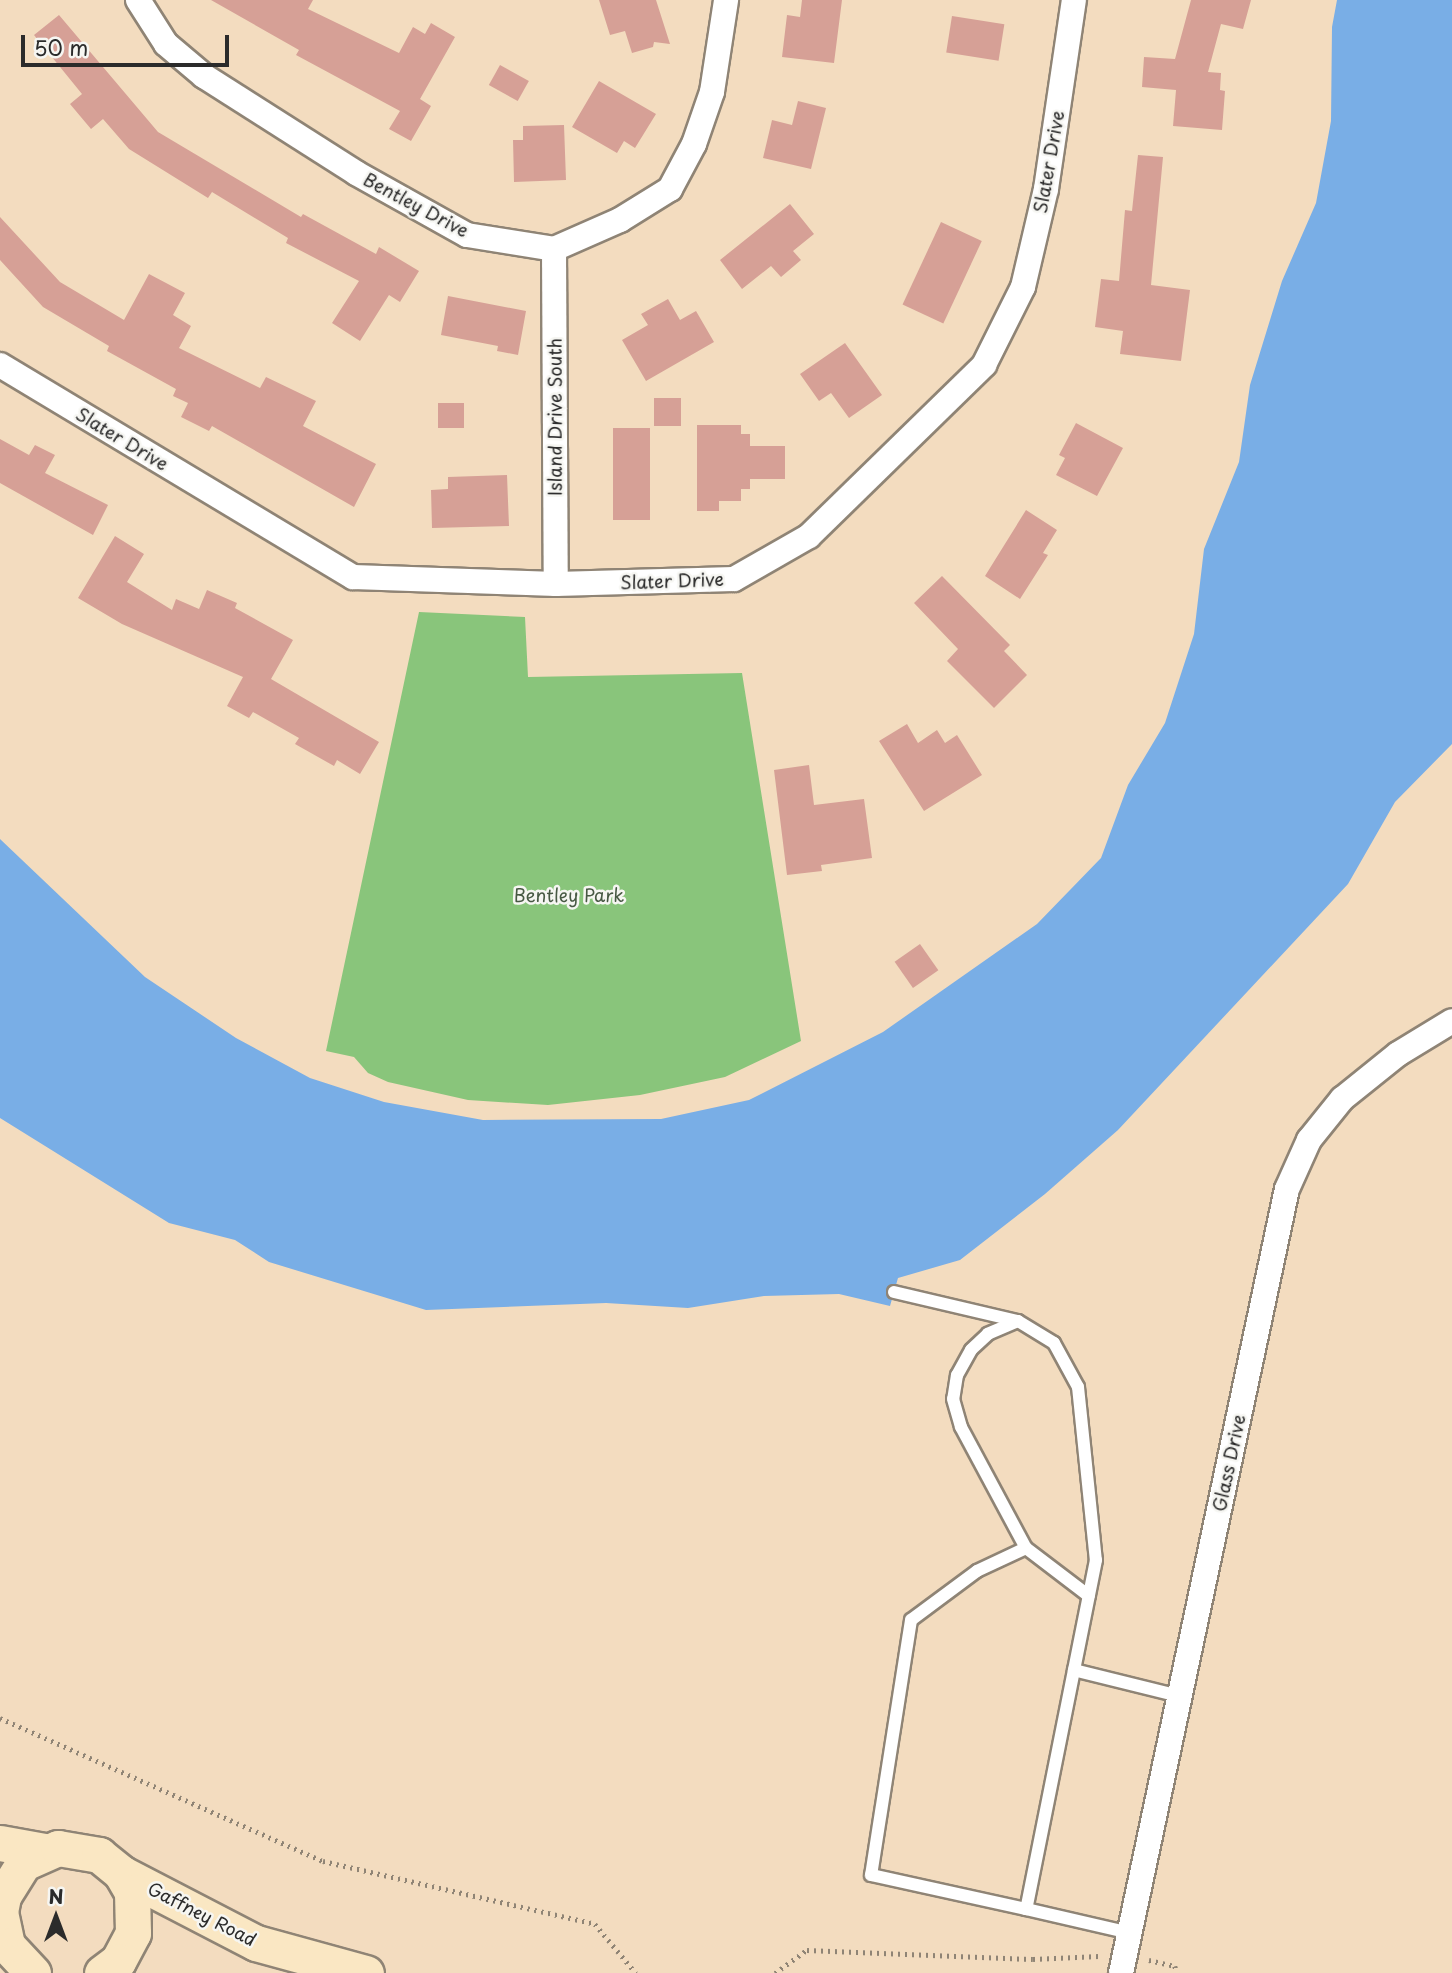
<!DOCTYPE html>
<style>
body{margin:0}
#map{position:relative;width:1452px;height:1973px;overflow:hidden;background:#f3dcbf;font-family:"Playpen Sans",sans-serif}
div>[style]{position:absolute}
.green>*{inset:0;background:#89c57b}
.water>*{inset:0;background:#79aee6}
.building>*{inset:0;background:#d6a096;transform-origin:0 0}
.path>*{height:4.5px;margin-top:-2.25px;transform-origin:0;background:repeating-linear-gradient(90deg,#8f8475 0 2px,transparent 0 7px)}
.roads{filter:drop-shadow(2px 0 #8f8475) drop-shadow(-2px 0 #8f8475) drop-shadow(0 2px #8f8475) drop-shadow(0 -2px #8f8475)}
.service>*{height:12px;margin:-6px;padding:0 6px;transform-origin:6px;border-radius:6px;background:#fff}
.minor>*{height:24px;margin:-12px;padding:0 12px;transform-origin:12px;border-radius:12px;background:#fff}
.secondary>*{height:35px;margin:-17.5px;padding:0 17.5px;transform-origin:17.5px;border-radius:17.5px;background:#fae7c3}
span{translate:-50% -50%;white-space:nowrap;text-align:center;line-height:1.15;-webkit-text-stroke:5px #f6f6f2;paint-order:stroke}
.street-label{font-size:18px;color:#2b2b2b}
.park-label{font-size:18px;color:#475943}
.north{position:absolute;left:21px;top:1882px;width:70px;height:70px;-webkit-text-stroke:5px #f6f6f2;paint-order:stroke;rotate:0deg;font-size:19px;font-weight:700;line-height:28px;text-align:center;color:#2b2b2b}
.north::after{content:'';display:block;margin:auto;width:24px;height:32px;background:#2b2b2b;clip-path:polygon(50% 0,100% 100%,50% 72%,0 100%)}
.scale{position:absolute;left:21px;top:35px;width:208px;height:32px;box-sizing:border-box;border:4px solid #2b2b2b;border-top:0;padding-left:9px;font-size:21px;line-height:24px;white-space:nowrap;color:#2b2b2b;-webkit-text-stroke:5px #f6f6f2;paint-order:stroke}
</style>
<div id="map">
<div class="green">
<div style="clip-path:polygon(419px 612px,525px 617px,528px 677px,742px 673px,801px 1041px,725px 1077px,640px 1095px,548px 1105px,468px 1100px,388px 1082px,368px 1073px,354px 1057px,326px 1051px)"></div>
</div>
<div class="water">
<div style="clip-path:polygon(1337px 0,1452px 0,1452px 744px,1395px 802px,1348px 884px,1118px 1130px,1045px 1194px,960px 1260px,898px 1278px,890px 1306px,839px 1294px,764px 1296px,688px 1308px,606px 1303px,426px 1310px,269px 1262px,235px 1240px,169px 1223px,0 1118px,0 839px,145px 977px,236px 1038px,310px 1078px,384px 1102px,483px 1120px,661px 1119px,749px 1100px,883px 1032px,1037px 924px,1101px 858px,1128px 785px,1165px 723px,1194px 634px,1204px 549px,1239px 462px,1250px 385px,1282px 281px,1316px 203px,1331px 121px,1332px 27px)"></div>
</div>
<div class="building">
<div style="clip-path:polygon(211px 0,313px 0,308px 9px,399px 53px,413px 27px,425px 34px,431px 23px,455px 37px,420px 99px,431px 106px,411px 141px,389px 129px,400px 111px,296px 55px,299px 50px)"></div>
<div style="clip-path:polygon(599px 0,656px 0,670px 44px,654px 42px,653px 47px,632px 53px,625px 31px,610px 35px)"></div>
<div style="clip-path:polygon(802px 0,842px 0,834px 63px,782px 57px,787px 15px,800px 17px)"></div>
<div style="clip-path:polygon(1191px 0,1251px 0,1243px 29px,1221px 24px,1208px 72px,1221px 73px,1220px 90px,1225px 91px,1222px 130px,1173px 126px,1176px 90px,1142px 87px,1144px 57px,1175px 59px)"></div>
<div style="clip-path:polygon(59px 15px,158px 132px,301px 217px,303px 214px,376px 254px,379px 247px,419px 271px,400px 302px,389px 295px,360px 341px,332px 323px,359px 281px,286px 243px,288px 238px,212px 192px,208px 198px,129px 149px,103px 119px,91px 129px,70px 104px,82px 94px,34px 35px)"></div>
<div style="left:952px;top:16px;width:53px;height:37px;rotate:9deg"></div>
<div style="left:500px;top:65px;width:33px;height:23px;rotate:29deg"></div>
<div style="clip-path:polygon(599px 81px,656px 114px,635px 148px,624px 141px,617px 153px,572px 127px)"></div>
<div style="clip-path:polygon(798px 101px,826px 108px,811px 169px,763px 158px,772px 120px,792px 125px)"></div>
<div style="clip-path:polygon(564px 125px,566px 180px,514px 182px,513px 140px,523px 140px,523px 126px)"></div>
<div style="clip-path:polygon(1138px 155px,1163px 157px,1151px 285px,1190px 290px,1181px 361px,1120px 354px,1123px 331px,1095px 327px,1101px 279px,1119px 281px,1125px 210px,1132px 211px)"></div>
<div style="clip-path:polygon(790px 204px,814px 234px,793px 251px,801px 260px,781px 277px,771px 266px,742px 289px,720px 260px)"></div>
<div style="clip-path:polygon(0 217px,60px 282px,124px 320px,149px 274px,185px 293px,173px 315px,191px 326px,179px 348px,260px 388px,266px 377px,316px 401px,303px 426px,376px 464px,354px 507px,212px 426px,209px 431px,181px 417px,188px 403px,173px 396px,176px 389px,107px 351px,109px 346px,43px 307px,0 260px)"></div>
<div style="left:941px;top:222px;width:45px;height:91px;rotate:25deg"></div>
<div style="clip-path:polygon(448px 296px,526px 311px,518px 355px,497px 351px,498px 346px,441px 335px)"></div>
<div style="clip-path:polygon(668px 299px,680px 320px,696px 311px,714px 342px,646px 381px,622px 340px,648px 325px,641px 314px)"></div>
<div style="clip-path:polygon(845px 343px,882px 395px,849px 418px,831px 393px,819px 401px,800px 374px)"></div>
<div style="left:654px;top:398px;width:27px;height:28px"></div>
<div style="left:438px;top:403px;width:26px;height:25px"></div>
<div style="clip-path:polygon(1076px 423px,1123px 448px,1097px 496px,1056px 475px,1065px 458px,1059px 455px)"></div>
<div style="clip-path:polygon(697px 425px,741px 425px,741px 434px,750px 434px,750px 446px,785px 446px,785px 479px,750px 479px,750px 489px,741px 489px,741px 501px,719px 501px,719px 511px,697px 511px)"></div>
<div style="left:613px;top:428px;width:37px;height:92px"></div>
<div style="clip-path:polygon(0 439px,29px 455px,35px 445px,55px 455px,45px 473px,108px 505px,93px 535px,0 483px)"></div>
<div style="clip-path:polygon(507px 475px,509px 526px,432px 528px,431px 490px,448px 489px,448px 477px)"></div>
<div style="clip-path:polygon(1026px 510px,1057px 530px,1043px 553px,1048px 555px,1020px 599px,985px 576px)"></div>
<div style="clip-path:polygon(115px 536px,144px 554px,127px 582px,172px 610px,176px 599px,199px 609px,207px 590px,237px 603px,235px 608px,293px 640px,271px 679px,379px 742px,360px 774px,337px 760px,334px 766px,295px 744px,299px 738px,253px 712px,249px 718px,227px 706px,243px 677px,122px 624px,78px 598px)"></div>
<div style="clip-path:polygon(942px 576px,1010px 645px,1004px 651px,1027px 675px,994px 708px,947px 661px,958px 649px,914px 603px)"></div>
<div style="clip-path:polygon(907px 724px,918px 743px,937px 730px,945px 743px,957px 735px,982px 775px,924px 811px,879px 741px)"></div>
<div style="clip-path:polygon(809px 765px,814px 805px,864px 799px,872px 858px,821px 865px,822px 871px,787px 875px,774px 770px)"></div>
<div style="left:920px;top:944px;width:32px;height:31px;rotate:55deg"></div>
</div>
<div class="path">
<div style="left:0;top:1718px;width:353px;rotate:23.9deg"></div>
<div style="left:323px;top:1861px;width:279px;rotate:13deg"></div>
<div style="left:595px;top:1924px;width:64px;rotate:50.1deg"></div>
<div style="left:1149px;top:1960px;width:27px;rotate:13deg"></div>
<div style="left:1175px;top:1966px;width:7px;rotate:74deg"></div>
<div style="left:775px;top:1973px;width:39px;rotate:-36deg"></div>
<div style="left:807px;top:1950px;width:226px;rotate:2.3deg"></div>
<div style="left:1033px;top:1959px;width:66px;rotate:-2.6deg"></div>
</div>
<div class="roads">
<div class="service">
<div style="left:894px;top:1292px;width:127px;rotate:13.2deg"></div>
<div style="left:1018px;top:1321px;width:42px;rotate:31.4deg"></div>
<div style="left:1054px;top:1343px;width:50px;rotate:61.4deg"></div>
<div style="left:1078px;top:1387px;width:174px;rotate:84.1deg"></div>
<div style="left:1096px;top:1560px;width:356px;rotate:101.3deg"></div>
<div style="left:1026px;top:1909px;width:107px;rotate:13deg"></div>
<div style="left:1018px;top:1321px;width:33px;rotate:157deg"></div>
<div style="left:988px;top:1334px;width:23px;rotate:137deg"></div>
<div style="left:971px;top:1350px;width:29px;rotate:119deg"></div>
<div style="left:957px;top:1375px;width:24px;rotate:99deg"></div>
<div style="left:953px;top:1399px;width:29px;rotate:74deg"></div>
<div style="left:961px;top:1427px;width:137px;rotate:61.8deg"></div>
<div style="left:1026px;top:1548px;width:79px;rotate:37.3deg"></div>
<div style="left:1026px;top:1548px;width:54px;rotate:154.9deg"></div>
<div style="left:977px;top:1571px;width:82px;rotate:143.4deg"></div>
<div style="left:911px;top:1620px;width:258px;rotate:98.9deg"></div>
<div style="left:871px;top:1875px;width:159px;rotate:12.4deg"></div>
<div style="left:1074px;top:1670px;width:108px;rotate:13.9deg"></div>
</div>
<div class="minor">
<div style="left:138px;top:0;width:52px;rotate:57.5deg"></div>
<div style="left:166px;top:44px;width:50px;rotate:40.1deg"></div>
<div style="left:204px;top:76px;width:180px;rotate:32.5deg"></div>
<div style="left:356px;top:173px;width:127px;rotate:29.2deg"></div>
<div style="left:467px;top:235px;width:88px;rotate:9.1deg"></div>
<div style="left:554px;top:249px;width:72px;rotate:-23.7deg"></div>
<div style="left:620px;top:220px;width:59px;rotate:-31.8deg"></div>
<div style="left:670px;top:189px;width:51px;rotate:-61.9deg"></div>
<div style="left:694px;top:144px;width:55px;rotate:-70.9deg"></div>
<div style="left:712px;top:92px;width:93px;rotate:-81.3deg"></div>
<div style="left:554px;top:249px;width:335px;rotate:89.7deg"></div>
<div style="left:0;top:365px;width:412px;rotate:31deg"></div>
<div style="left:353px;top:577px;width:203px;rotate:2deg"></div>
<div style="left:556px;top:584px;width:178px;rotate:-1.6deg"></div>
<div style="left:734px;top:579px;width:86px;rotate:-29.8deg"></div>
<div style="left:809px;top:536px;width:245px;rotate:-44.3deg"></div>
<div style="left:984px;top:365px;width:87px;rotate:-63.4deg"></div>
<div style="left:1023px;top:287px;width:101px;rotate:-76.8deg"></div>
<div style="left:1046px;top:189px;width:191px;rotate:-81.6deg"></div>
<div style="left:1121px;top:1973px;width:801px;rotate:-78.05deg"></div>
<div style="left:1287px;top:1189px;width:54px;rotate:-65.8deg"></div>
<div style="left:1309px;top:1140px;width:53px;rotate:-51.2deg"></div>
<div style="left:1342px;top:1099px;width:72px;rotate:-38.8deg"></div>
<div style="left:1398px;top:1054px;width:63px;rotate:-31.4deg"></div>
</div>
<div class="secondary">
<div style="left:0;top:1843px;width:45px;rotate:10.3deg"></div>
<div style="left:121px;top:1873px;width:152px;rotate:27.4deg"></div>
<div style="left:256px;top:1943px;width:114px;rotate:15.3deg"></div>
<div style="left:33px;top:1973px;width:38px;rotate:-133deg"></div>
<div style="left:7px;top:1945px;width:34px;rotate:-102deg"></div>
<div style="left:0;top:1912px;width:16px;rotate:-79deg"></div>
<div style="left:3px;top:1896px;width:39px;rotate:-58deg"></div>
<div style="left:24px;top:1863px;width:37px;rotate:-24deg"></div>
<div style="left:58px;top:1848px;width:42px;rotate:9.7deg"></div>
<div style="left:99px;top:1855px;width:28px;rotate:39deg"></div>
<div style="left:121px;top:1873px;width:22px;rotate:60deg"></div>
<div style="left:132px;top:1892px;width:41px;rotate:88.6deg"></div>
<div style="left:133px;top:1933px;width:32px;rotate:118deg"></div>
<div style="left:118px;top:1961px;width:20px;rotate:143deg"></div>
</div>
</div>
<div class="street-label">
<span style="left:1049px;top:162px;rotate:-80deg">Slater Drive</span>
<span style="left:416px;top:205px;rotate:28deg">Bentley Drive</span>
<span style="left:555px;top:417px;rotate:-90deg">Island Drive South</span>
<span style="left:122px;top:439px;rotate:31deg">Slater Drive</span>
<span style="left:672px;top:581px;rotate:-2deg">Slater Drive</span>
<span style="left:1229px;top:1463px;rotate:-78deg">Glass Drive</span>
<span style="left:202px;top:1914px;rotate:27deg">Gaffney Road</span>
</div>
<div class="park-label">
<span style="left:569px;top:895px">Bentley Park</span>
</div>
<div class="north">N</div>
<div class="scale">50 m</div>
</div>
